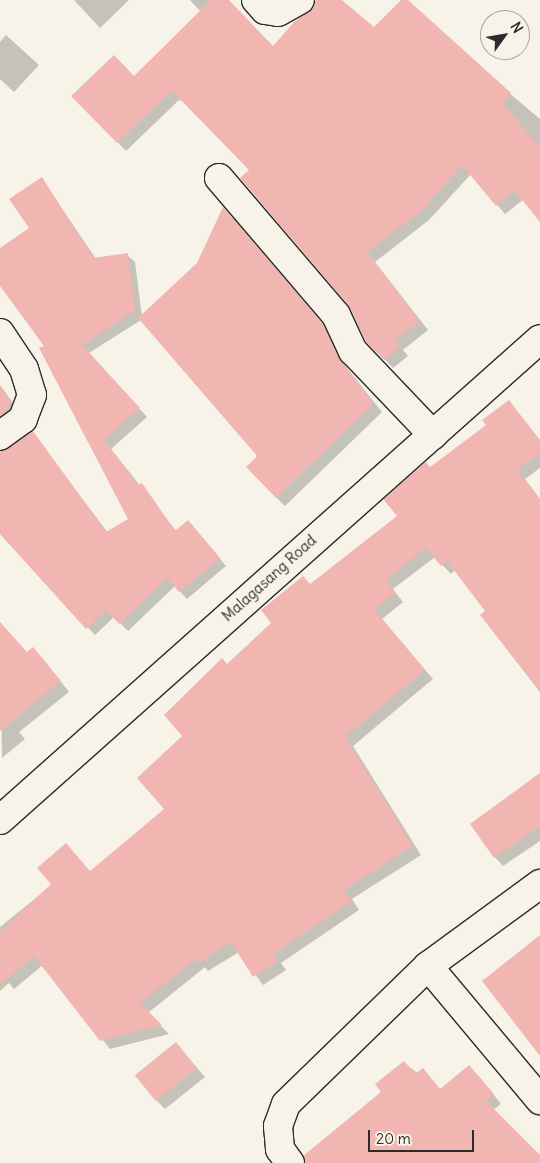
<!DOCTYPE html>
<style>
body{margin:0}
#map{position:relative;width:540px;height:1163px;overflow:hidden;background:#f7f3e8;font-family:Delius,sans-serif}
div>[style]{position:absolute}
.shadow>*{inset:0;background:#0003}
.building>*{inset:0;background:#f2b6b2;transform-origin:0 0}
.roads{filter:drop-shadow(1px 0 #2b2b2b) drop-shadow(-1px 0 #2b2b2b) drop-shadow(0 1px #2b2b2b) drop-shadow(0 -1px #2b2b2b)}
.minor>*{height:28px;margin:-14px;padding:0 14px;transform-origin:14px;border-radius:14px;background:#f7f3e8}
.secondary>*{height:28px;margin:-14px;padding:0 14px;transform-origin:14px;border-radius:14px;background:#f7f3e8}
span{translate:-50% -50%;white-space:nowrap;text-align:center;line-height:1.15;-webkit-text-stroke:4.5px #f7f3e8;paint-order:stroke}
.street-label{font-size:15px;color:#2b2b2b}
.north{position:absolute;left:480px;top:10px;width:50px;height:50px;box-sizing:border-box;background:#f7f3e8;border:1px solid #a5a39c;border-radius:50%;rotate:58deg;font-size:14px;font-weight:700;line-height:20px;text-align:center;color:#2b2b2b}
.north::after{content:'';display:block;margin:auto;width:18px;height:22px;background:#2b2b2b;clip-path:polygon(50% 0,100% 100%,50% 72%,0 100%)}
.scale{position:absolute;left:368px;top:1130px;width:106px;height:22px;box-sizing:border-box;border:2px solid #2b2b2b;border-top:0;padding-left:6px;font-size:15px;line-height:18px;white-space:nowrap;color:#2b2b2b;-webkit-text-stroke:4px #f7f3e8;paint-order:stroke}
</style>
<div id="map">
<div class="shadow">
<div style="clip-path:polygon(74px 0,129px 0,100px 28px)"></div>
<div style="clip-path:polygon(190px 0,227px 0,274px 48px,314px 9px,316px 0,340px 0,447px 91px,431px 26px,434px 23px,457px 49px,540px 119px,540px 196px,524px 199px,505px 214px,471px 174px,429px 220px,375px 262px,428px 330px,403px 350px,408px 356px,393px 368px,367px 341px,349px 304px,250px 170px,186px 103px,179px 100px,126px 151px,73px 96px,134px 78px,201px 12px)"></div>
<div style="clip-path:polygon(6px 35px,39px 65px,14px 92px,0 79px,0 42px)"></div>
<div style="clip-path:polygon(42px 179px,96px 259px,127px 255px,135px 262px,142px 317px,198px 264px,232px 217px,331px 334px,347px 368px,382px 412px,285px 506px,276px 497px,259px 456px,141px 320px,89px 353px,147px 417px,111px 449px,177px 532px,196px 530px,226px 566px,187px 599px,175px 586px,128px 631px,114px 617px,95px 635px,0 532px,0 452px,33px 433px,108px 533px,130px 519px,46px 346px,0 283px,0 250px,30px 228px)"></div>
<div style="clip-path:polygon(0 385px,19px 411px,0 430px)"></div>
<div style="clip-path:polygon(509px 401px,540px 440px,540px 468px,525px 479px,540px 499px,540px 692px,482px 616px,487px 612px,455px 570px,451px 574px,435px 557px,393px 589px,403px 602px,382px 619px,433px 679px,353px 746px,421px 855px,352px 899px,359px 910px,281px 963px,286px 970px,263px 985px,239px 952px,208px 971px,205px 967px,148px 1013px,169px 1034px,110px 1049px,43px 965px,14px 989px,9px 983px,0 991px,0 927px,52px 885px,91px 872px,166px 809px,184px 736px,228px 666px,311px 585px,398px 516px,431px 469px,487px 426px)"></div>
<div style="clip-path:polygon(0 622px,27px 654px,33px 649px,43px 659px,69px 692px,19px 732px,25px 739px,2px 758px)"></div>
<div style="clip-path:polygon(540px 773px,540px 841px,503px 866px,495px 857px)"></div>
<div style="clip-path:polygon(176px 1044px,205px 1077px,165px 1109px,156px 1100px)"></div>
<div style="clip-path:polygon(404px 1063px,441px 1090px,478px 1075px,501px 1104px,493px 1110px,540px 1157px,540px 1163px,323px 1163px)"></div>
</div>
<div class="building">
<div style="clip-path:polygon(211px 0,229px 0,273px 46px,295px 21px,313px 9px,316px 0,342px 0,374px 27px,401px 0,408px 0,511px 93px,503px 104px,540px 147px,540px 222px,515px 191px,496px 206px,462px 165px,420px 212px,367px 252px,420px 321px,395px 341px,400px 346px,384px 360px,366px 342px,348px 305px,240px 178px,249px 170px,176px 95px,170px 92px,117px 143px,71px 96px,114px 55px,134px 76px)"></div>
<div style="clip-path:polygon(42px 177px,93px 258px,128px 253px,135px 311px,82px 345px,140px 408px,104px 440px,138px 485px,142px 483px,175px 531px,188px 520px,220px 558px,179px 592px,167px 578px,119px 624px,106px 610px,86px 629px,0 534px,0 451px,33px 431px,106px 532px,128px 519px,39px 348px,44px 346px,0 286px,0 248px,29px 228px,9px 199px)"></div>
<div style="clip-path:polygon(223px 207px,323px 324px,339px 358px,374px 403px,276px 498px,246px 467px,257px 456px,138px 318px,197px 263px)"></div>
<div style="clip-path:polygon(0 386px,12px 403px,0 417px)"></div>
<div style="clip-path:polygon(509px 400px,540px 441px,540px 453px,517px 470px,540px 500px,540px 692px,480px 615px,485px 611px,447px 561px,441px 566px,426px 548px,385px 580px,395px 593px,374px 609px,425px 670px,345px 737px,413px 846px,344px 890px,352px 901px,273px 954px,278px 961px,253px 977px,231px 942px,198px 963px,196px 959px,140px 1003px,162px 1025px,100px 1041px,34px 956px,0 985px,0 932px,51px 884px,37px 868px,66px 843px,90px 871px,164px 809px,137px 778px,182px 736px,164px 715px,222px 658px,227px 664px,271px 623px,261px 610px,303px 576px,310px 584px,397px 516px,383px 499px,426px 462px,430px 467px,486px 425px,482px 420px)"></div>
<div style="clip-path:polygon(0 622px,27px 652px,33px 647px,61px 681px,0 731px)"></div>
<div style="clip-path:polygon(540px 773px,540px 826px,494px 858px,470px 824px)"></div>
<div style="clip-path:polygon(540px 935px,540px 1056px,482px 981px)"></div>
<div style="left:176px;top:1042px;width:33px;height:53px;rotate:51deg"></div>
<div style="clip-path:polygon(404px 1061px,415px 1074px,423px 1068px,440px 1089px,469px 1065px,494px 1094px,486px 1101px,540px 1155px,540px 1163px,305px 1163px,303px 1156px,381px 1092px,375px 1084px)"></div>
</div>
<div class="roads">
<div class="minor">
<div style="left:256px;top:0;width:13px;rotate:48deg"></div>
<div style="left:265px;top:10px;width:13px;rotate:9deg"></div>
<div style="left:278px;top:12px;width:25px;rotate:-29deg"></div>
<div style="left:219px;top:178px;width:180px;rotate:49.5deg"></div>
<div style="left:336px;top:315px;width:40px;rotate:65deg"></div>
<div style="left:353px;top:351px;width:116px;rotate:46.4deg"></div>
<div style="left:0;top:333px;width:43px;rotate:56.3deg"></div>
<div style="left:24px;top:369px;width:27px;rotate:73deg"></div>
<div style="left:32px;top:395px;width:26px;rotate:111deg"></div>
<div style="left:23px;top:419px;width:29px;rotate:144deg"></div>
<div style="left:428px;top:966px;width:175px;rotate:50.1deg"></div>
<div style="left:290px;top:1163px;width:17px;rotate:-126deg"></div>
<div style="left:280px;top:1149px;width:23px;rotate:-95deg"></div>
<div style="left:278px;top:1126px;width:23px;rotate:-70deg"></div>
<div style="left:286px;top:1104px;width:198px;rotate:-44.2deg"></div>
<div style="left:428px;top:966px;width:139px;rotate:-36.2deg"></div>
</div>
<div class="secondary">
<div style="left:0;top:820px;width:723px;rotate:-41.69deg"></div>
</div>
</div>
<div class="street-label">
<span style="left:269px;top:578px;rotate:-42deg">Malagasang Road</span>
</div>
<div class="north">N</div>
<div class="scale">20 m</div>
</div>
